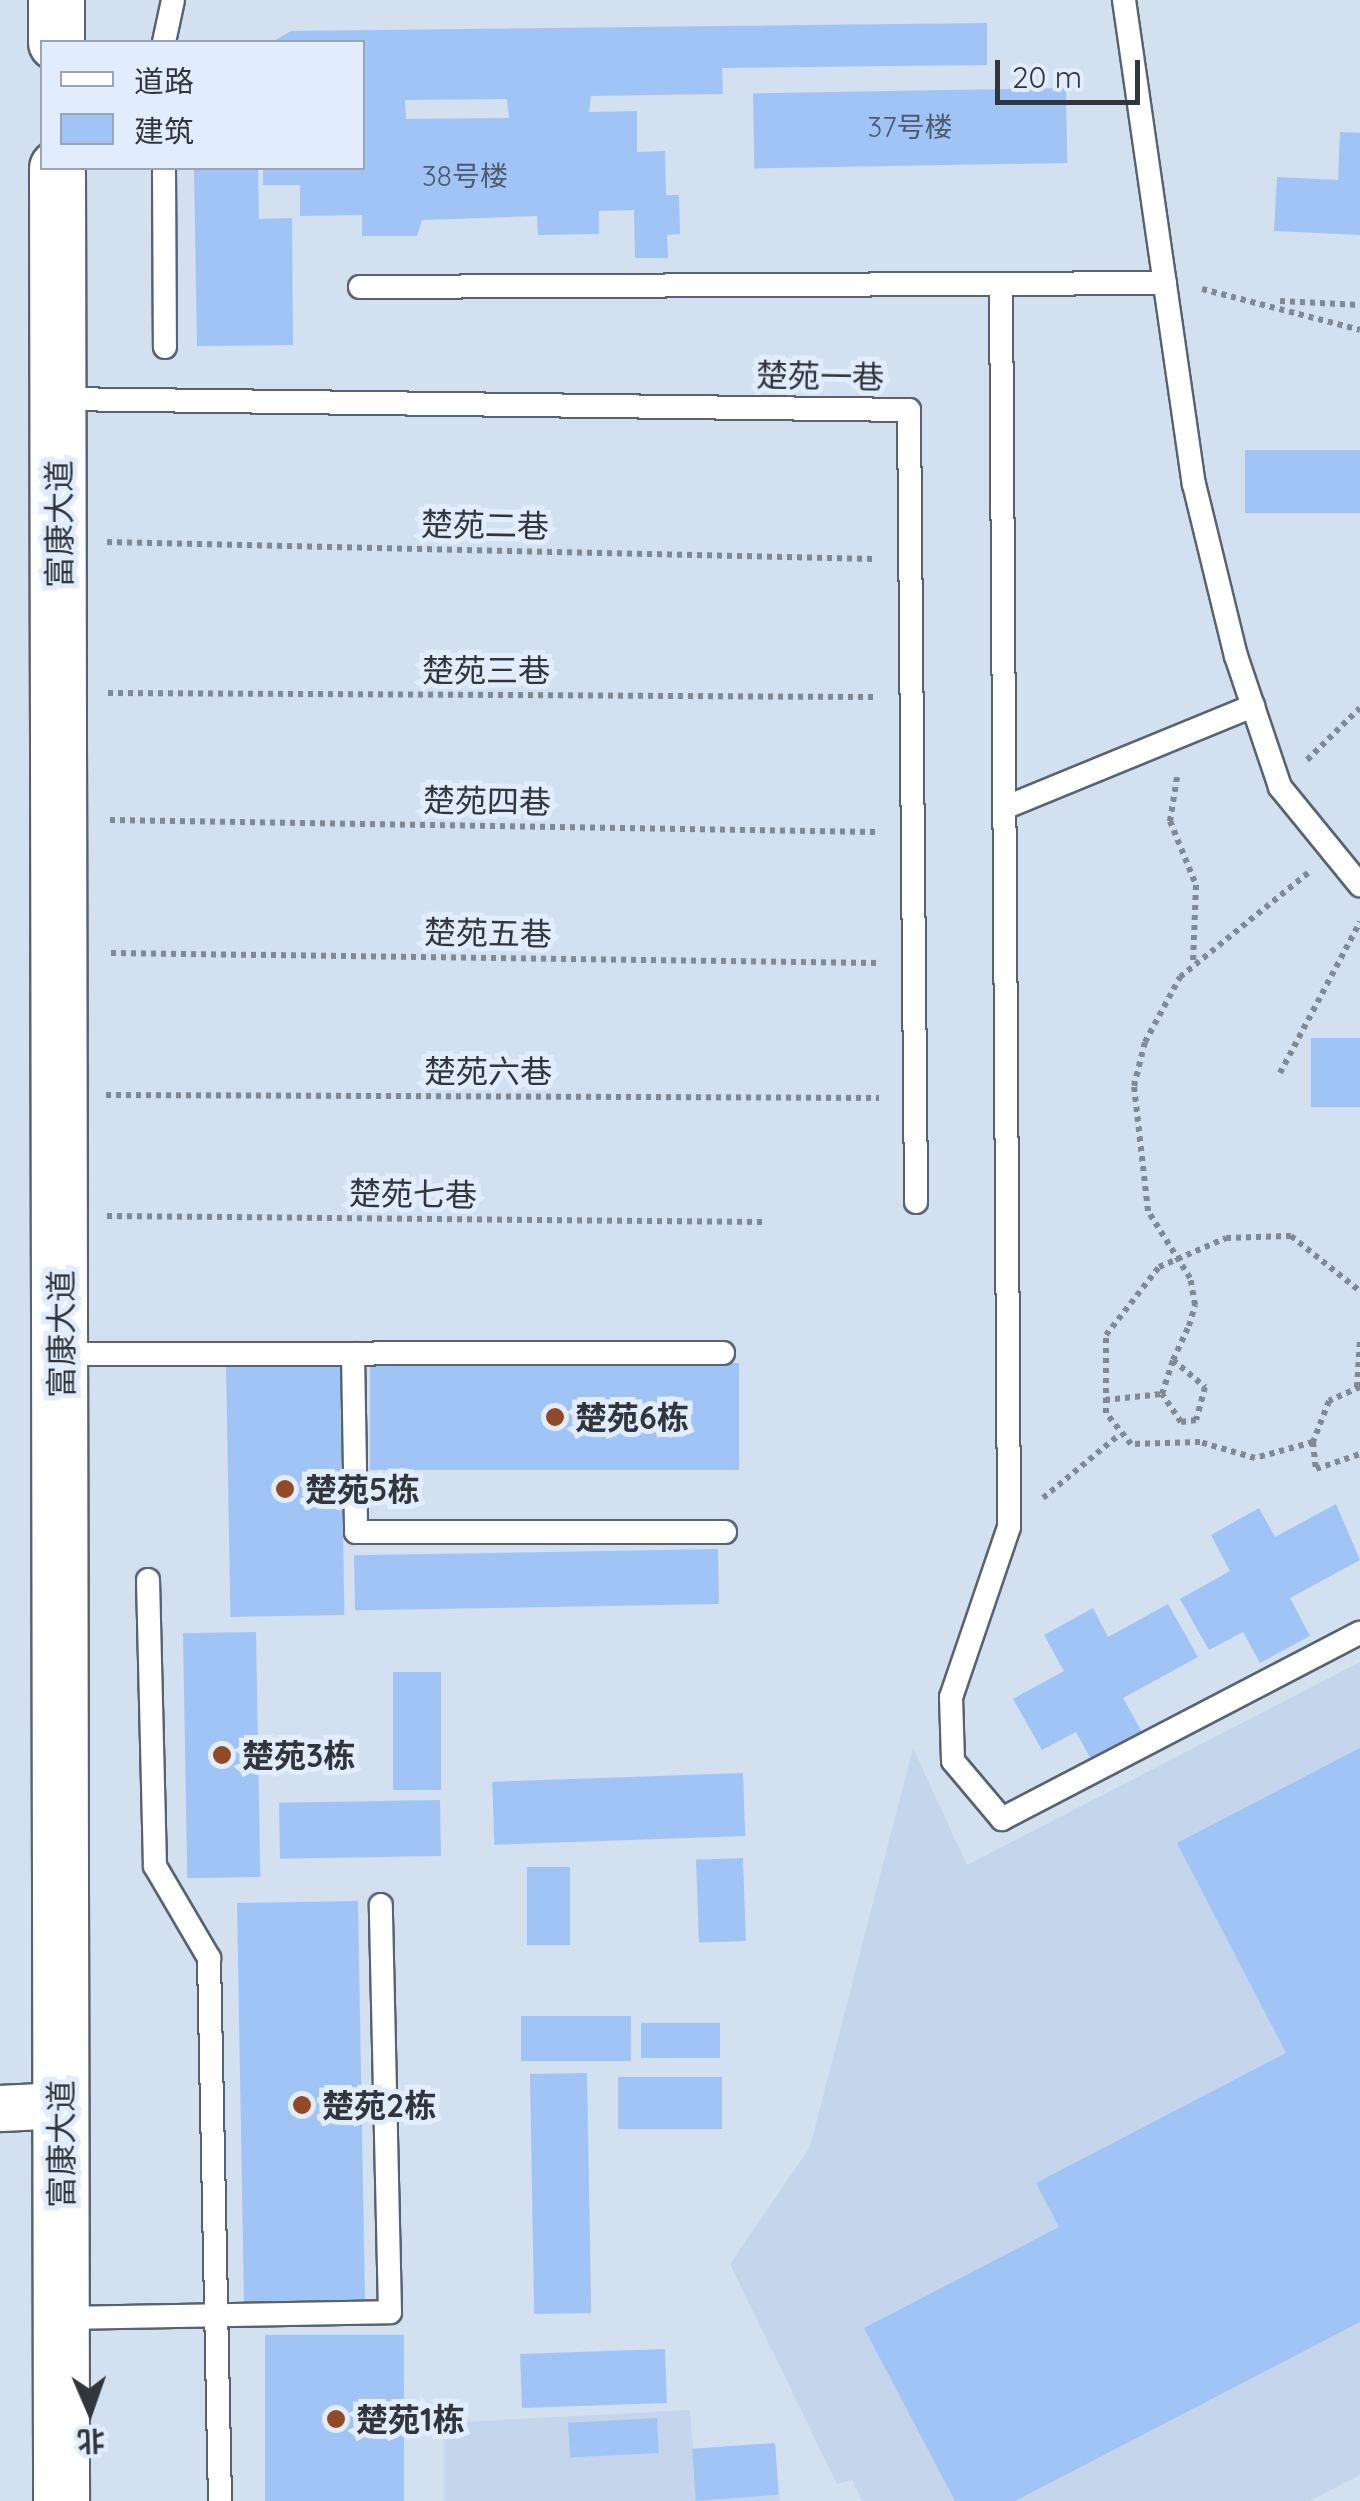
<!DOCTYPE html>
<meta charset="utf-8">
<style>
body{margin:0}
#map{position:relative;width:1360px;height:2501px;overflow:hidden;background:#d3e0f0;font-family:Quicksand,"Noto Sans SC",sans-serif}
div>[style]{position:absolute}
.built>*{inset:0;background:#c5d6ec}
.building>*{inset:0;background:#a0c4f5;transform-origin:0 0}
.path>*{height:6px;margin-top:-3px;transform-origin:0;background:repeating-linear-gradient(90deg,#808994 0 5px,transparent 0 10px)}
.roads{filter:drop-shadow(2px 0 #586371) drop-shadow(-2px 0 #586371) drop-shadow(0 2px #586371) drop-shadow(0 -2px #586371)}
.lane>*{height:22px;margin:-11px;padding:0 11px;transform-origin:11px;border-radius:11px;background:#fff}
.street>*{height:45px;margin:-22.5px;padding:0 22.5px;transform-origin:22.5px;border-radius:22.5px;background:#fff}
.secondary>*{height:55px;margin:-27.5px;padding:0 27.5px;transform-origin:27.5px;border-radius:27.5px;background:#fff}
.dots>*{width:28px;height:28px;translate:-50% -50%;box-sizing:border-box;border:5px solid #e1edfd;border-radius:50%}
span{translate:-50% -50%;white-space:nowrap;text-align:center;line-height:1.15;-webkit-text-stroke:10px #e1edfd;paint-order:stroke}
.number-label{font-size:28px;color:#4d5a6a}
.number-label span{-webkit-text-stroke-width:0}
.street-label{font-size:32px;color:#31363c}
.poi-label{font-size:32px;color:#31363c;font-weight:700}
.left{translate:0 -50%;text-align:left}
.legend{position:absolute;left:40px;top:40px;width:325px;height:130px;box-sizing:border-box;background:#e1edfd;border:2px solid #9ba4b0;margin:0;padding:12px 18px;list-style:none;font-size:30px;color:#31363c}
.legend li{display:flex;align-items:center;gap:20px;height:50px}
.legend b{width:50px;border:2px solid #9ba4b0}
.north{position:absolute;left:40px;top:2361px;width:100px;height:100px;-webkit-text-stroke:8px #e1edfd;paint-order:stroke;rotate:178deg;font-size:28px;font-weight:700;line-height:40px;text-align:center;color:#31363c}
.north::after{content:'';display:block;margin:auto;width:35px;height:45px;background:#31363c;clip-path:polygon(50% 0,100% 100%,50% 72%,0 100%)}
.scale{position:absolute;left:995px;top:60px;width:145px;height:45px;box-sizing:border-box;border:5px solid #31363c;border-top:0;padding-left:12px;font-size:30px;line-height:35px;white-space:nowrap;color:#31363c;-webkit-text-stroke:8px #e1edfd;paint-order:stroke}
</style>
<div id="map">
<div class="built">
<div style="clip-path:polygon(1360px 1662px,1360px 2475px,1309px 2501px,862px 2501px,852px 2480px,837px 2484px,730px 2264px,810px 2147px,913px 1748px,967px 1865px)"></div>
<div style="clip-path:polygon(690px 2410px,693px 2449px,775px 2443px,780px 2501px,444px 2501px,444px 2423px)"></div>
</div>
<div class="building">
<div style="clip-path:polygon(evenodd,987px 23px,987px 65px,722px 68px,723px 94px,591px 96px,589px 112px,637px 111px,637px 152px,665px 151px,666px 195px,679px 195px,680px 234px,667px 235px,668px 258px,635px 258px,634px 210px,599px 211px,599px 234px,538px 235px,537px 216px,422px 220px,417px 236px,362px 236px,362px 215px,300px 216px,300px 185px,263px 185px,263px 168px,362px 168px,362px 42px,272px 42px,291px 31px,987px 23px,507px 99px,509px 118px,406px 119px,405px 100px,507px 99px)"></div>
<div style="left:1066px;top:88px;width:75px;height:313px;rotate:89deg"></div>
<div style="clip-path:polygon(1340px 132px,1360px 133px,1360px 235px,1274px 231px,1277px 177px,1338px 180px)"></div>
<div style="clip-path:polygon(194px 168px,258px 168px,259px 219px,292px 218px,293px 345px,197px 346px)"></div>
<div style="left:1360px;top:450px;width:63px;height:115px;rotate:90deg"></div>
<div style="left:1360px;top:1038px;width:69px;height:49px;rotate:90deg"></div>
<div style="left:340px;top:1361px;width:254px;height:114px;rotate:89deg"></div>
<div style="left:739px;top:1363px;width:107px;height:369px;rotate:90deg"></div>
<div style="clip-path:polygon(1336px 1504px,1360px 1560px,1290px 1598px,1310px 1636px,1260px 1663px,1243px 1632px,1209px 1650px,1180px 1599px,1230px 1571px,1211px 1535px,1259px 1508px,1275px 1537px)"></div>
<div style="left:718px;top:1549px;width:55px;height:364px;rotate:89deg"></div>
<div style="clip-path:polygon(1168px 1604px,1198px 1657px,1123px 1698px,1144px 1736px,1093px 1763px,1076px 1732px,1042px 1750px,1013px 1699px,1064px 1671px,1044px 1635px,1093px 1608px,1108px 1637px)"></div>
<div style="left:256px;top:1632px;width:245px;height:73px;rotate:89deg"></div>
<div style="left:441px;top:1672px;width:118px;height:48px;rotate:90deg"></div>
<div style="clip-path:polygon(1360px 1748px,1360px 2322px,1015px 2501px,955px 2501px,864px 2328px,1059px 2227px,1036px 2183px,1286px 2053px,1177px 1843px)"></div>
<div style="left:743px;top:1773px;width:63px;height:251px;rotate:88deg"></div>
<div style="left:440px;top:1800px;width:56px;height:161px;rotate:89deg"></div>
<div style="left:743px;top:1858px;width:83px;height:47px;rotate:88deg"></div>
<div style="left:527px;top:1867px;width:43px;height:78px"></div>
<div style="left:358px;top:1901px;width:405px;height:121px;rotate:89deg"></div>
<div style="left:631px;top:2016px;width:45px;height:110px;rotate:90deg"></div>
<div style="left:720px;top:2023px;width:35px;height:79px;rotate:90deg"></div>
<div style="left:587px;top:2073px;width:240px;height:57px;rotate:89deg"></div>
<div style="left:722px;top:2077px;width:52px;height:104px;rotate:90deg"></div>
<div style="left:404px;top:2335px;width:166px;height:139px;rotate:90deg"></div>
<div style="left:665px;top:2349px;width:54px;height:145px;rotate:88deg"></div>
<div style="left:657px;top:2418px;width:35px;height:89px;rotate:87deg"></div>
<div style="left:775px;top:2443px;width:52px;height:83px;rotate:86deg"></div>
</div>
<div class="path">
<div style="left:1202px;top:289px;width:163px;rotate:14.5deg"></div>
<div style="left:1280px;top:301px;width:80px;rotate:2.9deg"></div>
<div style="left:107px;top:542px;width:767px;rotate:1.27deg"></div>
<div style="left:108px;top:693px;width:768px;rotate:0.3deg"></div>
<div style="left:1307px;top:760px;width:74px;rotate:-44.5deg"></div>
<div style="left:1177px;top:777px;width:45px;rotate:99deg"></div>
<div style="left:1170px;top:821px;width:69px;rotate:67.9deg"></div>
<div style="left:1196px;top:885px;width:77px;rotate:92.2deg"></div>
<div style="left:110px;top:820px;width:767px;rotate:0.9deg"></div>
<div style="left:111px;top:953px;width:767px;rotate:0.75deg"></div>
<div style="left:1280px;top:1073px;width:171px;rotate:-62.1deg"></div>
<div style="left:106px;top:1095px;width:773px;rotate:0.22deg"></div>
<div style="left:107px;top:1216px;width:658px;rotate:0.52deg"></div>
<div style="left:1173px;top:1360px;width:42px;rotate:40.2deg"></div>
<div style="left:1205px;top:1387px;width:34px;rotate:105deg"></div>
<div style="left:1196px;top:1420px;width:15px;rotate:172deg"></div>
<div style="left:1181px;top:1422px;width:34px;rotate:-124deg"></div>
<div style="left:1162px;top:1394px;width:36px;rotate:-72deg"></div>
<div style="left:1173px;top:1360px;width:38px;rotate:-65deg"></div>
<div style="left:1189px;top:1326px;width:22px;rotate:-74deg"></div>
<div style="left:1195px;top:1305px;width:27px;rotate:-100deg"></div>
<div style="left:1190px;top:1278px;width:79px;rotate:-122.1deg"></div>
<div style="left:1148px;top:1211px;width:126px;rotate:-96.4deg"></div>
<div style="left:1134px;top:1086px;width:45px;rotate:-76deg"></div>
<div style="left:1145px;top:1042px;width:74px;rotate:-61.7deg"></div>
<div style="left:1180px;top:977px;width:165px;rotate:-39.1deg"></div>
<div style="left:1357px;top:1387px;width:48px;rotate:-86.4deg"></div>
<div style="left:1360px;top:1387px;width:34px;rotate:156deg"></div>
<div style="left:1329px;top:1401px;width:44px;rotate:111.3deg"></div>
<div style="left:1313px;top:1442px;width:27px;rotate:84deg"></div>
<div style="left:1316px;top:1469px;width:46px;rotate:-18.8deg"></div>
<div style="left:1105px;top:1400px;width:57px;rotate:-6deg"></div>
<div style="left:1313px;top:1442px;width:60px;rotate:164.6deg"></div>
<div style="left:1255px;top:1458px;width:57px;rotate:-163.8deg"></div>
<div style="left:1200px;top:1442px;width:69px;rotate:178.3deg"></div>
<div style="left:1131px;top:1444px;width:40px;rotate:-129deg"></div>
<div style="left:1106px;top:1413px;width:78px;rotate:-90deg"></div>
<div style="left:1106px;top:1335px;width:86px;rotate:-52.1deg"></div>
<div style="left:1159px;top:1267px;width:73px;rotate:-23.4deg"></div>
<div style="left:1226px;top:1238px;width:65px;rotate:-1.8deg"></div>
<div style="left:1291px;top:1236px;width:88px;rotate:38.6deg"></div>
<div style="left:1043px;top:1498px;width:99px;rotate:-39.7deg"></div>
</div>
<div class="roads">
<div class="lane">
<div style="left:1124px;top:0;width:489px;rotate:81.8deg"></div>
<div style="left:1194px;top:484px;width:177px;rotate:76.3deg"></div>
<div style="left:1236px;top:656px;width:138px;rotate:71.4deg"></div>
<div style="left:1280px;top:787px;width:127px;rotate:50.8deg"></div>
<div style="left:164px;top:42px;width:43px;rotate:-77.9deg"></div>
<div style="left:164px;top:168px;width:179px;rotate:89.7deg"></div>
<div style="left:1001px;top:284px;width:1243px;rotate:89.63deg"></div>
<div style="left:1009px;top:1527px;width:180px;rotate:108.8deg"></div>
<div style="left:951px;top:1697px;width:64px;rotate:88.2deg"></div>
<div style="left:953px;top:1761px;width:76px;rotate:49.8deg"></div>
<div style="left:1002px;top:1819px;width:403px;rotate:-27.5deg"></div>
<div style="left:360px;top:287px;width:805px;rotate:-0.28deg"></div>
<div style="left:58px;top:399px;width:851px;rotate:0.74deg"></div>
<div style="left:909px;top:410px;width:792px;rotate:89.49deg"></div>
<div style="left:1009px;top:806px;width:264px;rotate:-22.3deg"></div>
<div style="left:61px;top:1354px;width:662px;rotate:-0.09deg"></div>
<div style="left:353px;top:1354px;width:178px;rotate:89deg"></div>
<div style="left:356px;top:1532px;width:369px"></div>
<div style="left:148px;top:1580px;width:286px;rotate:88.6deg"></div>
<div style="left:155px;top:1866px;width:107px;rotate:59.6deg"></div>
<div style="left:209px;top:1958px;width:543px;rotate:88.84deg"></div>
<div style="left:61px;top:2318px;width:329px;rotate:-1deg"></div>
<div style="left:390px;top:2312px;width:407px;rotate:-91.3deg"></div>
</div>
<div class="street">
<div style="left:0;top:2108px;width:61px;rotate:-2.8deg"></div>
</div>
<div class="secondary">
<div style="left:56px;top:0;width:42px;rotate:90deg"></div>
<div style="left:57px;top:168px;width:2333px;rotate:89.9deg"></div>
</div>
</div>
<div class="dots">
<div style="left:555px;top:1417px;background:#924a26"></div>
<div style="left:285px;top:1489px;background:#924a26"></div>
<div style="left:222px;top:1755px;background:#924a26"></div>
<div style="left:302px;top:2105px;background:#924a26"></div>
<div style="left:336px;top:2419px;background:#924a26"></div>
</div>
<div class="number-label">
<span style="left:910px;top:127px">37号楼</span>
<span style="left:465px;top:176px">38号楼</span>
</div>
<div class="street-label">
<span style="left:820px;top:376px;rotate:1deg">楚苑一巷</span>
<span style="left:59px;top:524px;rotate:-90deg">富康大道</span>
<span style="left:485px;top:525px;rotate:1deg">楚苑二巷</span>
<span style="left:486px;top:670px">楚苑三巷</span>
<span style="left:487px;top:801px;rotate:1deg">楚苑四巷</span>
<span style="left:488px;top:933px;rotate:1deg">楚苑五巷</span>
<span style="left:488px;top:1071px">楚苑六巷</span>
<span style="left:413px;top:1194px;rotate:1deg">楚苑七巷</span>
<span style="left:61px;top:1334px;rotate:-90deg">富康大道</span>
<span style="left:61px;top:2144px;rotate:-90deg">富康大道</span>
</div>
<div class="poi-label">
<span class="left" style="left:575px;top:1417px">楚苑6栋</span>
<span class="left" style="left:305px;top:1489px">楚苑5栋</span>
<span class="left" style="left:242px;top:1755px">楚苑3栋</span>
<span class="left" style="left:322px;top:2105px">楚苑2栋</span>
<span class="left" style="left:356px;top:2419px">楚苑1栋</span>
</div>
<ul class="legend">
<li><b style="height:12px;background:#fff"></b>道路</li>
<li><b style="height:28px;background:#a0c4f5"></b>建筑</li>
</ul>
<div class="north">北</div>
<div class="scale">20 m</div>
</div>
